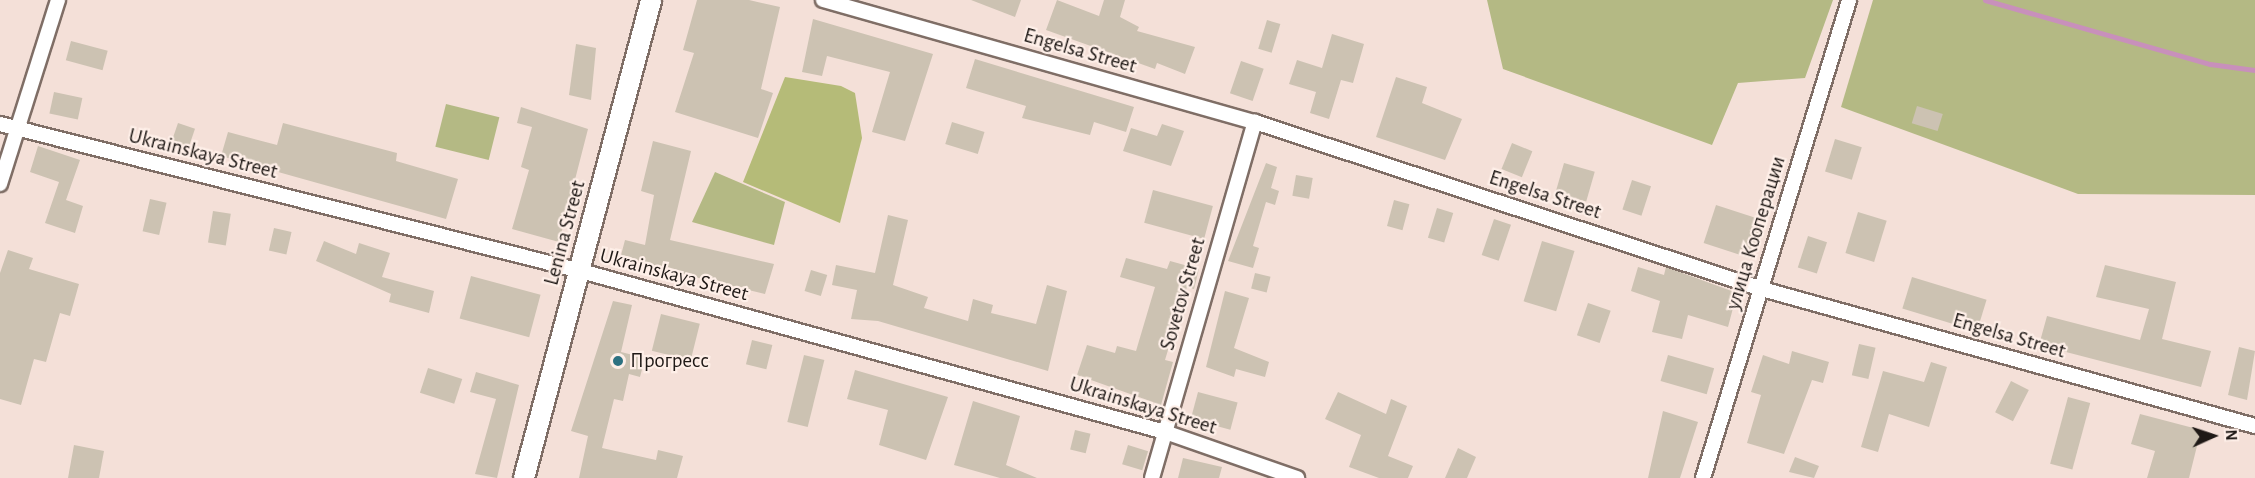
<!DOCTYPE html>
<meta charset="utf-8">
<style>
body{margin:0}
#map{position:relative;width:2255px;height:478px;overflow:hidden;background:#f4e0d8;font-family:"Alegreya Sans",sans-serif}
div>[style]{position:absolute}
.green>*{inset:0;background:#b4b984;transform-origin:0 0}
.forest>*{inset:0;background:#b5bb78}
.stream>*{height:5px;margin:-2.5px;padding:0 2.5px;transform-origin:2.5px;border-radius:2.5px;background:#c890bb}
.building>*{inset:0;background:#ccc2b2;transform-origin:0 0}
.roads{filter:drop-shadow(2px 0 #7f6e66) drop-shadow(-2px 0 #7f6e66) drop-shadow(0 2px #7f6e66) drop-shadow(0 -2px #7f6e66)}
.street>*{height:14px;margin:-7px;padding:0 7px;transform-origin:7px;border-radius:7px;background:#fff}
.secondary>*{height:20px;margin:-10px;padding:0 10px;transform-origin:10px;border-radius:10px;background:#fff}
.dots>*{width:16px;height:16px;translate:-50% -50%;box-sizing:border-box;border:3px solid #feefe8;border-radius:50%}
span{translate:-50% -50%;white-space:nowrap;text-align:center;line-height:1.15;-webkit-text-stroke:4.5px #feefe8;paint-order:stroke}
.street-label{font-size:21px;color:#1f1916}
.poi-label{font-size:21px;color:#1f1916}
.left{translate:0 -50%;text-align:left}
.north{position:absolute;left:2183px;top:406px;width:60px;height:60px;-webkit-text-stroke:4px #feefe8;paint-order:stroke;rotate:87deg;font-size:16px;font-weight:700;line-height:24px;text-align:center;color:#1f1916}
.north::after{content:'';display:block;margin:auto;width:21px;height:27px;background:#1f1916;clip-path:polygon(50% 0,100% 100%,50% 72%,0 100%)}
</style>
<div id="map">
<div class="green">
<div style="clip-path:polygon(1487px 0,1833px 0,1805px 78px,1738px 83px,1712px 145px,1503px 69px)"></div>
<div style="clip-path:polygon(1873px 0,2255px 0,2255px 195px,2078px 194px,1841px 107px)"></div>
<div style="left:446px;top:104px;width:55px;height:44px;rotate:14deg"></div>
<div style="clip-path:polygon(715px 172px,785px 202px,774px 245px,692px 222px)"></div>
</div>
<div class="forest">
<div style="clip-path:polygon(785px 77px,841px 86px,855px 93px,862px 138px,840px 223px,743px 182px)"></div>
</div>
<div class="stream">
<div style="left:1985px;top:0;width:234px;rotate:15.9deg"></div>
<div style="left:2210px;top:64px;width:45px;rotate:7.6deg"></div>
</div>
<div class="building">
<div style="clip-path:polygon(697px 0,749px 0,780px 7px,761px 89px,773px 93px,758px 138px,675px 112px,694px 53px,683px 50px)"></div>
<div style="clip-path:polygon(971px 0,1021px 0,1015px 17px)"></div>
<div style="clip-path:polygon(1057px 0,1099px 16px,1104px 0,1125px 0,1120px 17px,1139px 27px,1137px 31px,1195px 47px,1185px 74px,1157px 63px,1155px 69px,1046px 30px)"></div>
<div style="clip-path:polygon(813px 19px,933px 54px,905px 141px,872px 132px,890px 72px,827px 56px,822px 76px,802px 72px)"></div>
<div style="left:1267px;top:20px;width:14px;height:30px;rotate:17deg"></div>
<div style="clip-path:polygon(1332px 34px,1364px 44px,1353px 83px,1341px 80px,1329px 119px,1310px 113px,1316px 92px,1289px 84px,1297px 60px,1322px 68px)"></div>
<div style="left:71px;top:41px;width:38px;height:20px;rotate:15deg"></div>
<div style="clip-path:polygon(576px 44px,596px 48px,591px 100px,569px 95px)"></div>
<div style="clip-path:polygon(975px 59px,1134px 107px,1126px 132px,1094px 122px,1090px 135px,1022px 118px,1026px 106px,966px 88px)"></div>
<div style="left:1241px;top:61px;width:24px;height:34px;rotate:19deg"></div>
<div style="clip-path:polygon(1396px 77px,1427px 87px,1422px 103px,1462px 119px,1445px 160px,1376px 137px)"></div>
<div style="left:54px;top:92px;width:29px;height:22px;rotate:12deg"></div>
<div style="left:1917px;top:106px;width:27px;height:18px;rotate:17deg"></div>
<div style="clip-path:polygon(521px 107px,588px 129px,559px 242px,512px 229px,529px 170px,521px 167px,532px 127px,517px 123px)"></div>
<div style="left:952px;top:122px;width:34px;height:23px;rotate:17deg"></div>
<div style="left:178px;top:123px;width:18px;height:22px;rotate:19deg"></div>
<div style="clip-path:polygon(283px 123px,397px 153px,396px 161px,458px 179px,446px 219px,221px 156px,228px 132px,277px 145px)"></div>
<div style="clip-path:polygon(1162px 124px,1184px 131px,1171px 166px,1123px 151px,1131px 128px,1157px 136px)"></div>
<div style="left:1835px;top:139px;width:28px;height:34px;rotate:17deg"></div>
<div style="clip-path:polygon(653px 141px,691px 151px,670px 240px,774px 264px,765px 294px,620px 259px,625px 240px,645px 245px,654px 195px,641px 191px)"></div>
<div style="left:1512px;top:143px;width:22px;height:28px;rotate:22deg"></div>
<div style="clip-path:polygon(38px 146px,80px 160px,66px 200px,83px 206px,75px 233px,45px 223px,59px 182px,30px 172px)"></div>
<div style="clip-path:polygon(1266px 163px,1277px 167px,1271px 188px,1279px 191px,1275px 205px,1266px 202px,1253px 246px,1259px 248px,1253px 268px,1228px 261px)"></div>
<div style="left:1564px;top:163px;width:32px;height:31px;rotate:16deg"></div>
<div style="left:1296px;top:175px;width:17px;height:21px;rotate:10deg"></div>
<div style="left:1632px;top:180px;width:20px;height:31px;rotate:18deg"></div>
<div style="left:1153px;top:190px;width:62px;height:34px;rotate:15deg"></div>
<div style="left:150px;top:199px;width:17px;height:33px;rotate:13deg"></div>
<div style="left:1394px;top:200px;width:16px;height:27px;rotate:15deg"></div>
<div style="left:1716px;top:205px;width:51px;height:40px;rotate:18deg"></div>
<div style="left:1437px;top:208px;width:17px;height:31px;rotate:17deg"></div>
<div style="left:213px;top:211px;width:18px;height:32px;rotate:9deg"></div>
<div style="left:1858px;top:212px;width:30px;height:43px;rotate:17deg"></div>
<div style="clip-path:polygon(888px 215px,908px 220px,893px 285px,928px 297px,924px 308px,968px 321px,973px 299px,993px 305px,991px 313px,1036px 324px,1047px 285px,1067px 291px,1048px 371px,878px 321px,851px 319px,857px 290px,832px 285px,836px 265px,875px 273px)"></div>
<div style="left:1494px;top:219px;width:18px;height:38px;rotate:19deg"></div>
<div style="left:274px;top:228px;width:18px;height:23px;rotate:13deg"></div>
<div style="left:1808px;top:236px;width:20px;height:33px;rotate:18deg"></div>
<div style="clip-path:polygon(324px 241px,356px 254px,359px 243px,390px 253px,382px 277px,434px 291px,429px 313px,389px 302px,391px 294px,316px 261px)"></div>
<div style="left:1542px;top:241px;width:34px;height:63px;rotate:17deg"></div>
<div style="clip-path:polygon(8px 250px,33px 258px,29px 269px,79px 284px,70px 316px,60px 313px,46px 362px,34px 359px,21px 405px,0 399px,0 273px)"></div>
<div style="clip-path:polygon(1126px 258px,1167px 269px,1170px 261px,1199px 269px,1194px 289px,1187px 287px,1165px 360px,1173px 362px,1161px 405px,1077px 375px,1087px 345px,1115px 353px,1117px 346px,1136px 351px,1155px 287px,1120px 277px)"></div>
<div style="clip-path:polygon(2105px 265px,2176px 282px,2162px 339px,2211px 351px,2201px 387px,2039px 345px,2047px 316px,2140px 340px,2149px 309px,2096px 297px)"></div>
<div style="clip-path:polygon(1638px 267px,1664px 275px,1666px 267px,1737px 293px,1728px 327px,1688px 315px,1682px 339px,1652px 332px,1660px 301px,1631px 291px)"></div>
<div style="left:811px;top:270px;width:17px;height:22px;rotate:17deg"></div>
<div style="left:1255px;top:273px;width:16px;height:16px;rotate:14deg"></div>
<div style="left:471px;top:276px;width:72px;height:44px;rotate:15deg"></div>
<div style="left:1912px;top:277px;width:78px;height:33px;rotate:17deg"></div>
<div style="clip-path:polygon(1225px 291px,1249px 298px,1234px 348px,1269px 362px,1265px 377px,1236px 369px,1234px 377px,1206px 367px)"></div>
<div style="clip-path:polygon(613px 301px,632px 305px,621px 352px,645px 358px,640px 377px,629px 374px,623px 401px,614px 399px,602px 448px,656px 460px,658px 450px,683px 456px,677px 478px,579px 478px,588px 436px,571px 431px)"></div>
<div style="left:1588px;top:303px;width:24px;height:34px;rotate:19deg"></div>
<div style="left:661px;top:314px;width:40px;height:38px;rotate:14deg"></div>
<div style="left:752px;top:340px;width:21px;height:25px;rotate:14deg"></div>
<div style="left:1859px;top:344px;width:17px;height:32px;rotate:13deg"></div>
<div style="clip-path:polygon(2239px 347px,2255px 351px,2247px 400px,2228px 395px)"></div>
<div style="clip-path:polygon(1792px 351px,1829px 362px,1823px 383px,1812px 380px,1784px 454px,1747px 443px,1761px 395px,1751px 392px,1763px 355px,1789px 364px)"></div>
<div style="left:804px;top:355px;width:21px;height:69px;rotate:14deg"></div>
<div style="left:1668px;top:355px;width:48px;height:27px;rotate:16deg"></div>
<div style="clip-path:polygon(1931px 362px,1947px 367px,1929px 427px,1889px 414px,1878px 452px,1861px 447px,1883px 371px,1924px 382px)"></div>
<div style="left:428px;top:368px;width:36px;height:26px;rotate:18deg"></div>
<div style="clip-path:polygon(855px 370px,948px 397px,926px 460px,879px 445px,888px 410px,847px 399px)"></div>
<div style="clip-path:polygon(476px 372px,519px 385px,497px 478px,475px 474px,496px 399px,470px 392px)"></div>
<div style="left:2011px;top:381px;width:20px;height:35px;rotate:27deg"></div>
<div style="left:1198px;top:392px;width:41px;height:28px;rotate:15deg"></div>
<div style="clip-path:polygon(1338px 392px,1386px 414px,1391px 399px,1407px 406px,1388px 456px,1413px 466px,1408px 478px,1379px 478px,1349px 467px,1361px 435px,1325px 419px)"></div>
<div style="left:2068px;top:397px;width:23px;height:69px;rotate:15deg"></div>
<div style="clip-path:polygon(973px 401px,1020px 416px,1006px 465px,1037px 478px,1000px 478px,954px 465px)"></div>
<div style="clip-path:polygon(1663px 411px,1698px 422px,1680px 478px,1648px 478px)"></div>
<div style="clip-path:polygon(2140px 414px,2201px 430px,2189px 478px,2147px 478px,2155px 451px,2131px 444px)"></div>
<div style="left:1075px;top:430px;width:16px;height:20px;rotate:14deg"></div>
<div style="clip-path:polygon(74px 445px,104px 451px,99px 478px,68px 478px)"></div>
<div style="left:1128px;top:445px;width:21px;height:20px;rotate:17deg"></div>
<div style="clip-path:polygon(1458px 448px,1476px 457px,1467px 478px,1445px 478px)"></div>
<div style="clip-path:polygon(1795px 457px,1819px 466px,1814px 478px,1789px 472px)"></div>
<div style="clip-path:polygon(1183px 458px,1222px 467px,1219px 478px,1178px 478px)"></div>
</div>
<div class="roads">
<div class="street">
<div style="left:823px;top:0;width:449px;rotate:15.8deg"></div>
<div style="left:1255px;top:122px;width:534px;rotate:18.23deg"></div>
<div style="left:1762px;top:289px;width:512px;rotate:15.53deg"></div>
<div style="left:0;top:124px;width:599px;rotate:14.2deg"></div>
<div style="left:581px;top:271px;width:606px;rotate:15.41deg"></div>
<div style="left:1165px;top:432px;width:140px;rotate:19.2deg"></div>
<div style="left:0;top:184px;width:193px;rotate:-72.5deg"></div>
<div style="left:1152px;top:478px;width:371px;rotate:-73.9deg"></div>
<div style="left:1703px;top:478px;width:500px;rotate:-73deg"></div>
</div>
<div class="secondary">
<div style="left:524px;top:478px;width:495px;rotate:-75.1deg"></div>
</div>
</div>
<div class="dots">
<div style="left:618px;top:361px;background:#2d7181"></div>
</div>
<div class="street-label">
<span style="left:1080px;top:51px;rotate:16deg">Engelsa Street</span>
<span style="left:203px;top:154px;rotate:14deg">Ukrainskaya Street</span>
<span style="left:1545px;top:195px;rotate:18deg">Engelsa Street</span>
<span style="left:565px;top:233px;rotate:-75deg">Lenina Street</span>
<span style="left:1756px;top:233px;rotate:-73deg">улица Кооперации</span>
<span style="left:674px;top:275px;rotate:15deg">Ukrainskaya Street</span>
<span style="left:1183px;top:294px;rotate:-74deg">Sovetov Street</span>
<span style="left:2009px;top:336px;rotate:16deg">Engelsa Street</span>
<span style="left:1143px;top:406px;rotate:17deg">Ukrainskaya Street</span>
</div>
<div class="poi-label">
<span class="left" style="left:630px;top:361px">Прогресс</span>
</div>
<div class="north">N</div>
</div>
